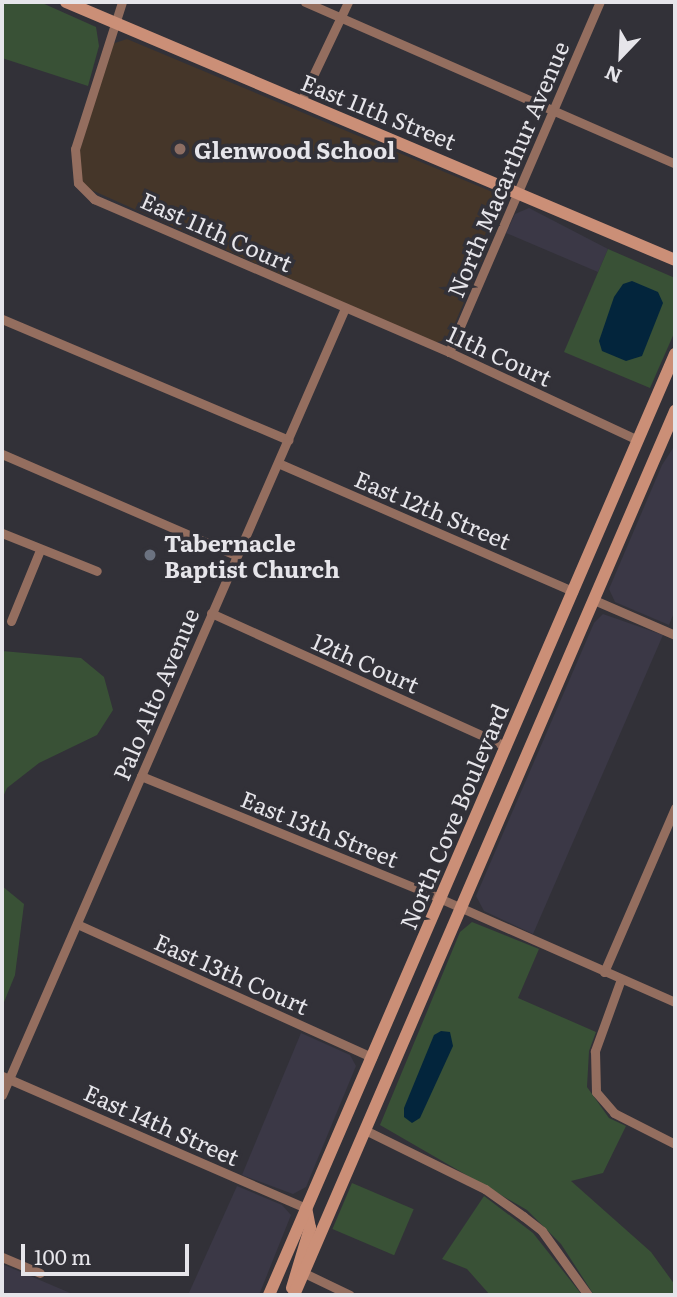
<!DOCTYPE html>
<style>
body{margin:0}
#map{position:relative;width:677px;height:1297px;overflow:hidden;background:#323138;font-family:Literata,serif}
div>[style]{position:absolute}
.built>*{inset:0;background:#3b3846}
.education>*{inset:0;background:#453629}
.green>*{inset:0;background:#395136;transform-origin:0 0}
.water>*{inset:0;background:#03253c}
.street>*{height:9px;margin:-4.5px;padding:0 4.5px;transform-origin:4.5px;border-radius:4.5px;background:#946e5f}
.secondary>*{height:12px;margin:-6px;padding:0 6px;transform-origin:6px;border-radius:6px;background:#cb8f77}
.dots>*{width:19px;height:19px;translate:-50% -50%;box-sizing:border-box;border:4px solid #323138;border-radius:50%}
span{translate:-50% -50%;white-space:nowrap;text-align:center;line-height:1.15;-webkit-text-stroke:7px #323138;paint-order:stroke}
.street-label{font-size:23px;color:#e6e5ea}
.poi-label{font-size:23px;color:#e6e5ea;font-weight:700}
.left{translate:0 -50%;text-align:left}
.frame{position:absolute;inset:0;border:4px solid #e6e5ea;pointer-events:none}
.north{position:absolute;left:586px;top:21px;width:70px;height:70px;-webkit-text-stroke:5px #323138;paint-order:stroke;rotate:203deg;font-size:19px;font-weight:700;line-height:28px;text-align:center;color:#e6e5ea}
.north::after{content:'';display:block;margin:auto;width:24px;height:32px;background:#e6e5ea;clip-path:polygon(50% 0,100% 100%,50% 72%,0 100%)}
.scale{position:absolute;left:21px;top:1244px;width:168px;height:32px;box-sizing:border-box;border:4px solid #e6e5ea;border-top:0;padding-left:9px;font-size:21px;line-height:24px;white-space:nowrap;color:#e6e5ea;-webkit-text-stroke:5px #323138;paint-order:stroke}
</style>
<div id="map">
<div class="built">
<div style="clip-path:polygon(529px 208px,608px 249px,598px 272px,506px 233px,515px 214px)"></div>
<div style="clip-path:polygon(675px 445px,675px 610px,669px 625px,615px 602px,609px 589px,662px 465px)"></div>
<div style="clip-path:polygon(603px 614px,663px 635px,533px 934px,484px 911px,476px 896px,594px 623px)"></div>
<div style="clip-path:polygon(301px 1033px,350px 1055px,356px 1066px,306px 1187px,293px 1194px,242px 1175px)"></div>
<div style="clip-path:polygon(237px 1186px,282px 1205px,291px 1215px,259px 1295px,188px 1295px)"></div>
<div style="clip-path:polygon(2px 1264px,75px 1295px,2px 1295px)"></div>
</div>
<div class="education">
<div style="clip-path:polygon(127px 39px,502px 196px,505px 208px,448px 339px,434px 343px,87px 188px,80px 180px,78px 157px,112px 44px)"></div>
</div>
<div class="green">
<div style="clip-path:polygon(2px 2px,40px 2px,96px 27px,99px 46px,88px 86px,2px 58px)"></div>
<div style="clip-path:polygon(608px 249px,675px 278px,675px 331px,650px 388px,564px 352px)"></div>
<div style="clip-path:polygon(2px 651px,81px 658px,104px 677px,113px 710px,97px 735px,39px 763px,7px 788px,2px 799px)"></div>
<div style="clip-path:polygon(2px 886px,24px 904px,15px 975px,2px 1007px)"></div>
<div style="clip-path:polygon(472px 922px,539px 949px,518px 998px,596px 1032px,589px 1051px,587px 1087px,609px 1118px,626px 1126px,603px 1173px,571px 1181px,651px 1252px,675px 1285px,675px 1295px,594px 1295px,561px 1244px,527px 1210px,380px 1125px,460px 932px)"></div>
<div style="left:352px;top:1183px;width:67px;height:50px;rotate:23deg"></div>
<div style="clip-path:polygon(484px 1196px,533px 1233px,582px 1295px,490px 1295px,467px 1269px,442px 1259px)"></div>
</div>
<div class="water">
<div style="clip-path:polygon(632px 281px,658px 292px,663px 303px,642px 356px,626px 361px,602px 351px,599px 341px,614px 297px,623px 284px)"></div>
<div style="clip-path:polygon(441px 1031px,450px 1032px,453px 1046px,420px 1118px,412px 1123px,404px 1117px,404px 1108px,434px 1035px)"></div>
</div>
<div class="street">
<div style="left:122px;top:2px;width:154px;rotate:107.7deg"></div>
<div style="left:75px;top:149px;width:34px;rotate:85deg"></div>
<div style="left:78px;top:183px;width:23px;rotate:45deg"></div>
<div style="left:94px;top:199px;width:387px;rotate:23.3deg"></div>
<div style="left:449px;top:352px;width:208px;rotate:25deg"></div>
<div style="left:305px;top:2px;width:404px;rotate:23.6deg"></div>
<div style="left:301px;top:101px;width:110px;rotate:-64.6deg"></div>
<div style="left:2px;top:319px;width:311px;rotate:22.9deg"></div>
<div style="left:449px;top:352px;width:381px;rotate:-66.7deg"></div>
<div style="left:2px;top:454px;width:254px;rotate:23.4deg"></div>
<div style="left:278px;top:463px;width:322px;rotate:23.5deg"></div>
<div style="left:2px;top:533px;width:102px;rotate:21.8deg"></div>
<div style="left:594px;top:600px;width:88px;rotate:23.4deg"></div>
<div style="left:211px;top:613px;width:324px;rotate:24.3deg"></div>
<div style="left:11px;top:621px;width:77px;rotate:-67.8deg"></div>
<div style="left:141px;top:776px;width:312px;rotate:22.2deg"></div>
<div style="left:430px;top:894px;width:268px;rotate:23.8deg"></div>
<div style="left:77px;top:924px;width:324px;rotate:24.3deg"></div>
<div style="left:604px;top:972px;width:179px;rotate:-66.6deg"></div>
<div style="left:621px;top:979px;width:77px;rotate:109.9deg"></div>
<div style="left:595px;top:1051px;width:41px;rotate:88.6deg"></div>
<div style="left:596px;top:1092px;width:28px;rotate:49deg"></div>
<div style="left:614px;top:1113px;width:68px;rotate:26.9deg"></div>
<div style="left:2px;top:1076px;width:331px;rotate:23.5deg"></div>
<div style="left:2px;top:1095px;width:858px;rotate:-66.45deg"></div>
<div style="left:365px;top:1130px;width:134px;rotate:26.2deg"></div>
<div style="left:485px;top:1189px;width:47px;rotate:35.4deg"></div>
<div style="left:523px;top:1216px;width:24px;rotate:38deg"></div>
<div style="left:542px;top:1231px;width:79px;rotate:54.3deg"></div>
<div style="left:2px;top:1257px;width:41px;rotate:22.8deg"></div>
<div style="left:300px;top:1271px;width:55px;rotate:25.6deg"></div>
</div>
<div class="secondary">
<div style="left:66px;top:2px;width:661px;rotate:22.96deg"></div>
<div style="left:292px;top:1288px;width:63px;rotate:-73.3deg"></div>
<div style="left:310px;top:1228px;width:20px;rotate:-101deg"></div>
<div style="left:269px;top:1295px;width:1025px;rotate:-66.66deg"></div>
<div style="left:294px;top:1295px;width:963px;rotate:-66.68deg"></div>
</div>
<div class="dots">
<div style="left:180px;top:149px;background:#8d6e63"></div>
<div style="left:150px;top:555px;background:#6b7280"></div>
</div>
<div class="street-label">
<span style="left:379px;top:111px;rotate:22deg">East 11th Street</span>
<span style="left:507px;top:169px;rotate:-67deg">North Macarthur Avenue</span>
<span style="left:217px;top:231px;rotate:24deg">East 11th Court</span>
<span style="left:500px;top:355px;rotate:25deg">11th Court</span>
<span style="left:433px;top:509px;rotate:23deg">East 12th Street</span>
<span style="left:366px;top:662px;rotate:24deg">12th Court</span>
<span style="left:155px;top:694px;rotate:-67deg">Palo Alto Avenue</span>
<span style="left:453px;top:816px;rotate:-67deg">North Cove Boulevard</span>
<span style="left:320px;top:828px;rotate:22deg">East 13th Street</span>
<span style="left:232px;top:973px;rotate:24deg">East 13th Court</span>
<span style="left:162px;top:1124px;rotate:24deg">East 14th Street</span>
</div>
<div class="poi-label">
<span class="left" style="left:194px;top:149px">Glenwood School</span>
<span class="left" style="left:164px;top:555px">Tabernacle<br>Baptist Church</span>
</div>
<div class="frame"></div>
<div class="north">N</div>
<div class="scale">100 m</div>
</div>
